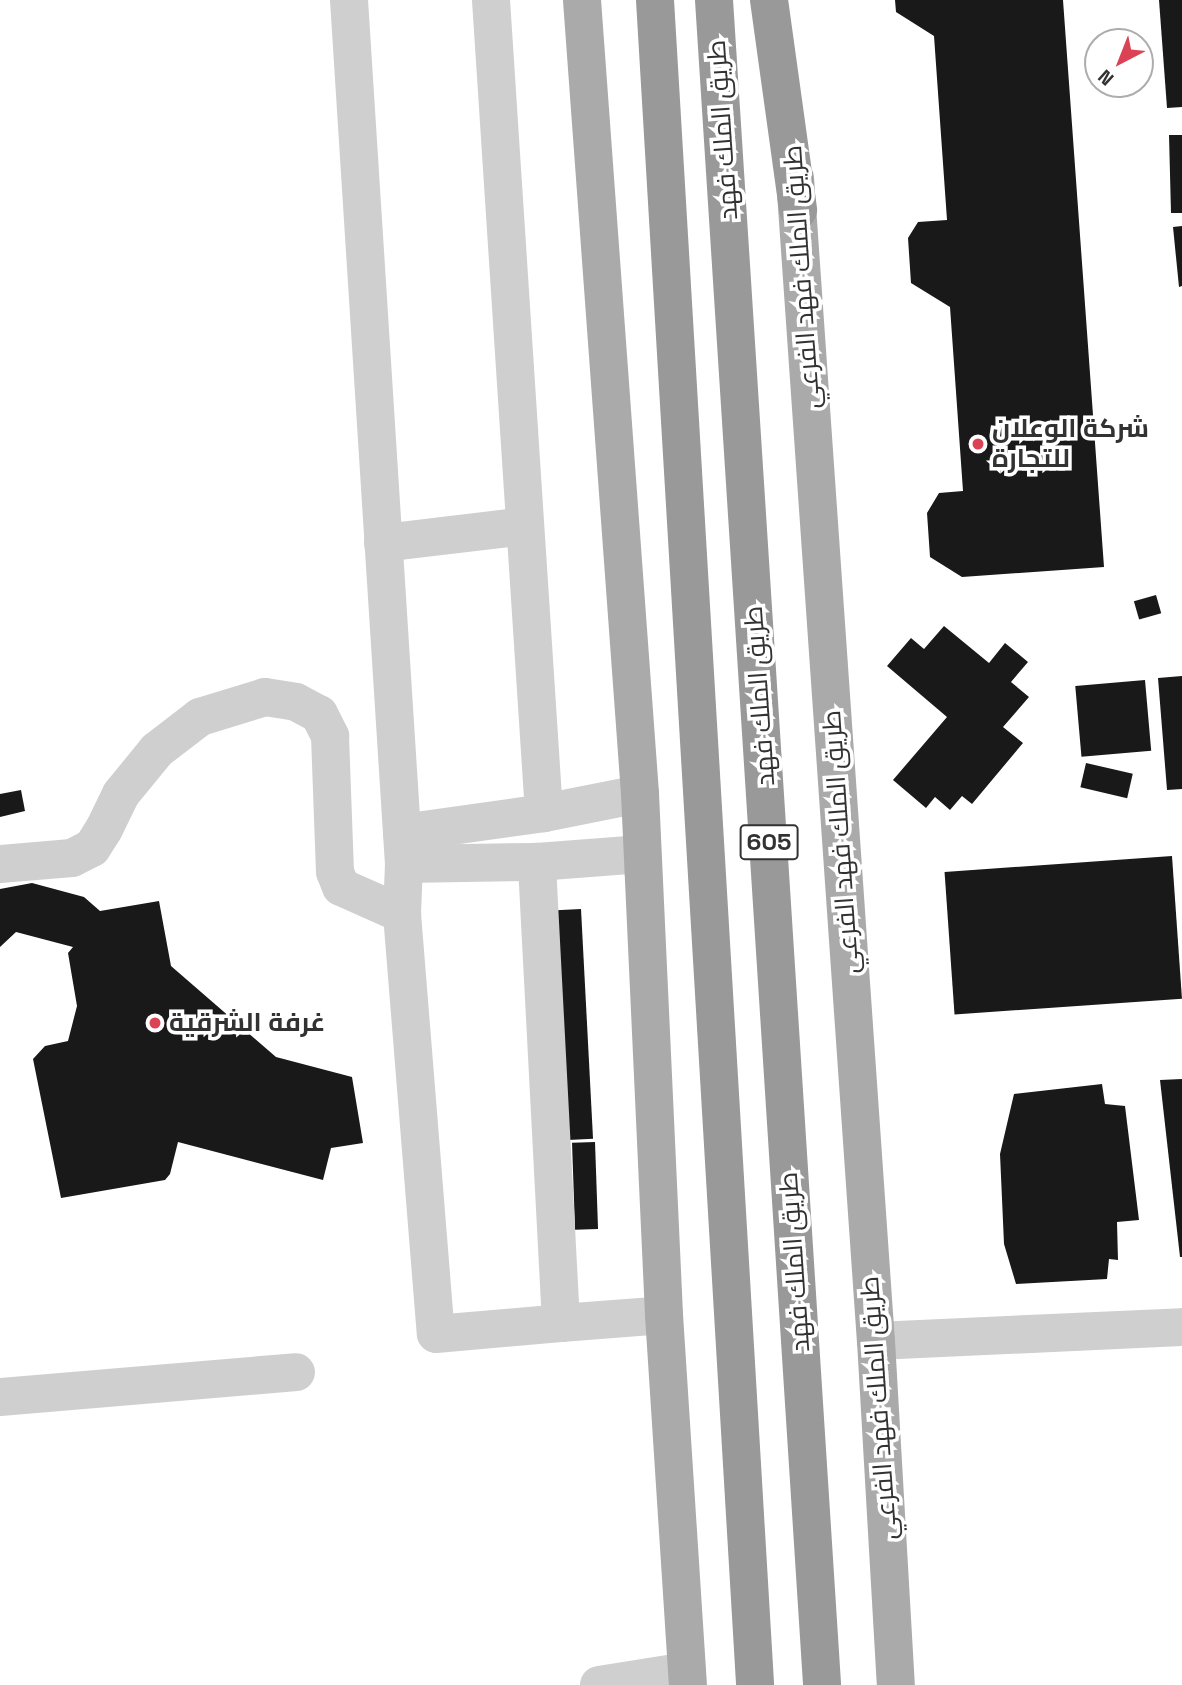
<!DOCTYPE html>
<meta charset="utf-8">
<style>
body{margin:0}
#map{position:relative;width:1182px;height:1685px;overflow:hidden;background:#fff;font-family:"Space Grotesk",Cairo,sans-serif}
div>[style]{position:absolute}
.building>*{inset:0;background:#191919;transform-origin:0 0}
.minor>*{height:38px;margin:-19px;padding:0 19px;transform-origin:19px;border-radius:19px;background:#cfcfcf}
.major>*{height:38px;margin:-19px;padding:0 19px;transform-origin:19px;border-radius:19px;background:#aaa}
.highway>*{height:38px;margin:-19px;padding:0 19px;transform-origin:19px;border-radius:19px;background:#999}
.dots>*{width:19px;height:19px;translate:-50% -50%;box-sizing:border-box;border:4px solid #fff;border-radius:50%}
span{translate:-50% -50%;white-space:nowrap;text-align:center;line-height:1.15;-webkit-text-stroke:7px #fff;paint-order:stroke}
.shield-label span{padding:2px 5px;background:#fff;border:2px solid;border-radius:5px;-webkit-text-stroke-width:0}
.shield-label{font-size:24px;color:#323232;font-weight:700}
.street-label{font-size:26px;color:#323232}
.poi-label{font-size:26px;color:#323232;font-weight:700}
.left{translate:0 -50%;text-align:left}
.north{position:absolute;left:1084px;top:28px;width:70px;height:70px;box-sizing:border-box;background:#fff;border:2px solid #adadad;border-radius:50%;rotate:222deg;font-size:19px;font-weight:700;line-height:28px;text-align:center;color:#323232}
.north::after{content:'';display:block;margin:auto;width:24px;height:32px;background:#db4354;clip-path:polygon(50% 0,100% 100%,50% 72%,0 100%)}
</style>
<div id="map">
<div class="building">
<div style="clip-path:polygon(895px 0,1063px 0,1104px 567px,962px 577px,930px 557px,927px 513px,939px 493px,963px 491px,950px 307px,911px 283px,908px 238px,918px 222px,947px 220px,934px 36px,896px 12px)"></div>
<div style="clip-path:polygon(1159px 0,1182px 0,1182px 107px,1167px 108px)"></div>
<div style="clip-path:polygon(1169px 135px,1182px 135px,1182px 213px,1171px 213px)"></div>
<div style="clip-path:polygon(1182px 226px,1182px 286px,1179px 287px,1173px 227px)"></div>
<div style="left:1156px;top:595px;width:19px;height:23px;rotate:74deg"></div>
<div style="clip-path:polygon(944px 626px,989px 663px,1005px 643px,1028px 662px,1011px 682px,1029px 697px,1003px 727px,1023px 743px,972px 804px,962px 796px,950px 810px,935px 797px,926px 808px,893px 780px,947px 717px,887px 666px,911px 638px,924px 649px)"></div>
<div style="clip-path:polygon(1182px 676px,1182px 789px,1167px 790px,1158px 678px)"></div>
<div style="left:1145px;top:680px;width:71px;height:70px;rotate:85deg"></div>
<div style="left:1086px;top:763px;width:48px;height:25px;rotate:13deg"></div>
<div style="clip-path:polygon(21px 790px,25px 811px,0 817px,0 794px)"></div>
<div style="left:1172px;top:856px;width:143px;height:228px;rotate:86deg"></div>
<div style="clip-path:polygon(32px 883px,84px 897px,100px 911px,159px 901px,171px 966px,276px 1057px,352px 1077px,363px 1143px,331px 1148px,323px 1180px,178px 1142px,170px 1174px,165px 1180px,61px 1198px,33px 1059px,45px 1046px,68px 1041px,77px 1006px,68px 953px,73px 947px,16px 932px,0 947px,0 889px)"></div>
<div style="left:581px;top:909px;width:230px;height:25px;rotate:87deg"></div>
<div style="clip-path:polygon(1182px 1079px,1182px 1257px,1180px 1257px,1160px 1080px)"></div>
<div style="clip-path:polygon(1102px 1084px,1105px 1104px,1125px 1106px,1139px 1220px,1117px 1222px,1118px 1260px,1109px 1259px,1107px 1279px,1016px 1284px,1004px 1244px,1000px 1154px,1014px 1094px)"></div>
<div style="left:595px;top:1142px;width:87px;height:23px;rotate:88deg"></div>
</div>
<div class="minor">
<div style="left:349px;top:0;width:866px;rotate:86.36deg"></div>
<div style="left:404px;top:864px;width:50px;rotate:92.3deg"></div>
<div style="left:402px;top:914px;width:421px;rotate:85.4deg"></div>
<div style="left:436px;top:1334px;width:125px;rotate:-5deg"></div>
<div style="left:561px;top:1323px;width:462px;rotate:-93deg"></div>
<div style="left:537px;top:862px;width:105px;rotate:-4.4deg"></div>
<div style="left:491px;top:0;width:815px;rotate:86.27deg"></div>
<div style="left:383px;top:543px;width:143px;rotate:-6.8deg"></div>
<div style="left:402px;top:833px;width:143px;rotate:-8deg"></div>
<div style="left:544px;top:813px;width:98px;rotate:-11.2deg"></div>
<div style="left:0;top:864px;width:72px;rotate:-4.8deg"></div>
<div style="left:72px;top:858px;width:22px;rotate:-27deg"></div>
<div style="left:92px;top:848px;width:22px;rotate:-58deg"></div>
<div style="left:104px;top:829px;width:39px;rotate:-64deg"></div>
<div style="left:121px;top:794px;width:57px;rotate:-50.7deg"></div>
<div style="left:157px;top:750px;width:54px;rotate:-37.5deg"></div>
<div style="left:200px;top:717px;width:68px;rotate:-17.1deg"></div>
<div style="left:265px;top:697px;width:31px;rotate:9deg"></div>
<div style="left:296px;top:702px;width:26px;rotate:28deg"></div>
<div style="left:319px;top:714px;width:25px;rotate:63deg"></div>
<div style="left:330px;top:736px;width:136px;rotate:87.9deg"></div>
<div style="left:335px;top:872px;width:16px;rotate:68deg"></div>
<div style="left:341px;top:887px;width:67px;rotate:23.9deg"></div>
<div style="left:404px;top:864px;width:133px;rotate:-0.9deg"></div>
<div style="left:561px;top:1323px;width:103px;rotate:-4.4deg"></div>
<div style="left:876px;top:1341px;width:306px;rotate:-2.6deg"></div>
<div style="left:0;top:1397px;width:297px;rotate:-4.8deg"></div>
<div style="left:599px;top:1685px;width:89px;rotate:-9deg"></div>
</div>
<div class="major">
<div style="left:582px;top:0;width:796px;rotate:85.82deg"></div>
<div style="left:640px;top:794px;width:522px;rotate:87.36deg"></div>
<div style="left:664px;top:1315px;width:371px;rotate:86.3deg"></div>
<div style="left:795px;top:178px;width:1166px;rotate:86.02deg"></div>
<div style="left:876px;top:1341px;width:345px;rotate:86.7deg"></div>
</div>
<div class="highway">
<div style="left:655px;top:0;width:1688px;rotate:86.6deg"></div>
<div style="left:714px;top:0;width:1688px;rotate:86.33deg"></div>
<div style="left:769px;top:0;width:212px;rotate:82.1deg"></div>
</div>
<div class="dots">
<div style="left:978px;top:444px;background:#db4354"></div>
<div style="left:155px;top:1023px;background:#db4354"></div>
</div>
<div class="shield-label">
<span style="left:769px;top:842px">605</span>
</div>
<div class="street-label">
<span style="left:723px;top:130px;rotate:-94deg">طريق الملك فهد</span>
<span style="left:802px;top:277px;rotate:-94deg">طريق الملك فهد الفرعي</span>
<span style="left:760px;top:696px;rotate:-94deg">طريق الملك فهد</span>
<span style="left:841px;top:842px;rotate:-94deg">طريق الملك فهد الفرعي</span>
<span style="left:795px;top:1262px;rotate:-94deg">طريق الملك فهد</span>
<span style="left:879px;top:1408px;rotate:-94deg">طريق الملك فهد الفرعي</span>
</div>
<div class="poi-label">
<span class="left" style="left:992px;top:444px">شركة الوعلان<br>للتجارة</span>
<span class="left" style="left:169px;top:1023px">غرفة الشرقية</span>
</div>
<div class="north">N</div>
</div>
